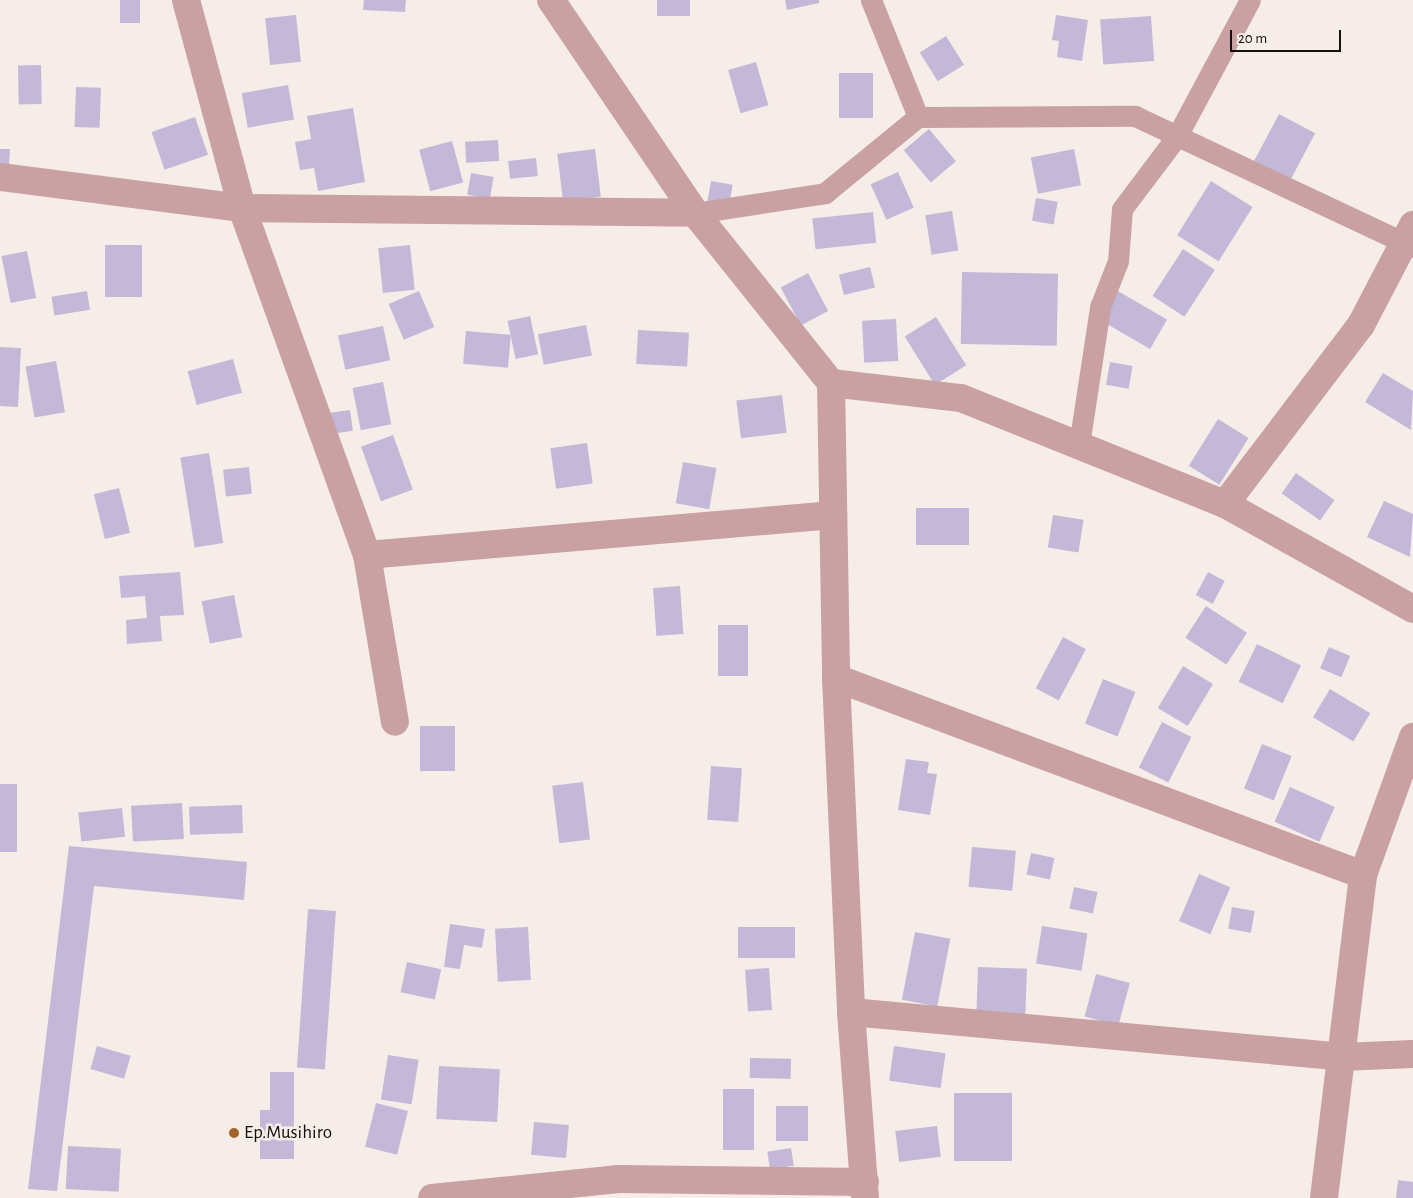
<!DOCTYPE html>
<style>
body{margin:0}
#map{position:relative;width:1413px;height:1198px;overflow:hidden;background:#f6ede8;font-family:"Alegreya Sans",sans-serif}
div>[style]{position:absolute}
.building>*{inset:0;background:#c3b8d7;transform-origin:0 0}
.service>*{height:21px;margin:-10.5px;padding:0 10.5px;transform-origin:10.5px;border-radius:10.5px;background:#c9a1a3}
.minor>*{height:28px;margin:-14px;padding:0 14px;transform-origin:14px;border-radius:14px;background:#c9a1a3}
.tertiary>*{height:28px;margin:-14px;padding:0 14px;transform-origin:14px;border-radius:14px;background:#c9a1a3}
.dots>*{width:14px;height:14px;translate:-50% -50%;box-sizing:border-box;border:2px solid #f6ede8;border-radius:50%}
span{translate:-50% -50%;white-space:nowrap;text-align:center;line-height:1.15;-webkit-text-stroke:5px #f6ede8;paint-order:stroke}
.poi-label{font-size:19px;color:#13100f}
.left{translate:0 -50%;text-align:left}
.scale{position:absolute;left:1230px;top:30px;width:111px;height:22px;box-sizing:border-box;border:2px solid #13100f;border-top:0;padding-left:6px;font-size:15px;line-height:18px;white-space:nowrap;color:#13100f;-webkit-text-stroke:4px #f6ede8;paint-order:stroke}
</style>
<div id="map">
<div class="building">
<div style="left:120px;top:0;width:20px;height:23px"></div>
<div style="clip-path:polygon(364px 0,406px 0,405px 12px,363px 10px)"></div>
<div style="left:657px;top:0;width:33px;height:16px"></div>
<div style="clip-path:polygon(785px 0,819px 0,819px 3px,787px 10px)"></div>
<div style="left:296px;top:15px;width:47px;height:31px;rotate:84deg"></div>
<div style="clip-path:polygon(1056px 15px,1088px 20px,1082px 61px,1057px 57px,1059px 41px,1052px 40px)"></div>
<div style="left:1151px;top:16px;width:45px;height:51px;rotate:86deg"></div>
<div style="left:946px;top:36px;width:34px;height:31px;rotate:58deg"></div>
<div style="left:756px;top:62px;width:45px;height:29px;rotate:74deg"></div>
<div style="left:41px;top:65px;width:39px;height:23px;rotate:89deg"></div>
<div style="left:839px;top:73px;width:34px;height:45px"></div>
<div style="left:288px;top:85px;width:35px;height:47px;rotate:80deg"></div>
<div style="left:76px;top:87px;width:25px;height:40px;rotate:2deg"></div>
<div style="clip-path:polygon(353px 108px,365px 182px,318px 191px,314px 168px,300px 170px,295px 142px,311px 139px,307px 116px)"></div>
<div style="left:1279px;top:114px;width:41px;height:62px;rotate:28deg"></div>
<div style="left:195px;top:117px;width:40px;height:46px;rotate:71deg"></div>
<div style="left:929px;top:129px;width:42px;height:33px;rotate:50deg"></div>
<div style="left:498px;top:140px;width:21px;height:33px;rotate:87deg"></div>
<div style="left:452px;top:141px;width:43px;height:34px;rotate:75deg"></div>
<div style="clip-path:polygon(0 149px,10px 149px,9px 165px,0 164px)"></div>
<div style="left:595px;top:149px;width:48px;height:38px;rotate:83deg"></div>
<div style="left:1074px;top:149px;width:37px;height:44px;rotate:79deg"></div>
<div style="left:536px;top:158px;width:18px;height:28px;rotate:84deg"></div>
<div style="left:898px;top:172px;width:39px;height:30px;rotate:66deg"></div>
<div style="left:471px;top:173px;width:23px;height:22px;rotate:10deg"></div>
<div style="left:711px;top:181px;width:22px;height:23px;rotate:10deg"></div>
<div style="left:1211px;top:181px;width:49px;height:64px;rotate:32deg"></div>
<div style="left:1036px;top:198px;width:22px;height:23px;rotate:10deg"></div>
<div style="left:952px;top:211px;width:40px;height:27px;rotate:81deg"></div>
<div style="left:873px;top:212px;width:31px;height:61px;rotate:84deg"></div>
<div style="left:105px;top:245px;width:37px;height:52px"></div>
<div style="left:410px;top:245px;width:45px;height:32px;rotate:84deg"></div>
<div style="left:1183px;top:249px;width:38px;height:56px;rotate:33deg"></div>
<div style="left:27px;top:251px;width:48px;height:26px;rotate:79deg"></div>
<div style="left:870px;top:267px;width:21px;height:32px;rotate:76deg"></div>
<div style="left:962px;top:272px;width:96px;height:72px;rotate:1deg"></div>
<div style="left:808px;top:273px;width:43px;height:31px;rotate:62deg"></div>
<div style="left:1116px;top:290px;width:59px;height:34px;rotate:30deg"></div>
<div style="left:87px;top:291px;width:19px;height:36px;rotate:81deg"></div>
<div style="left:419px;top:291px;width:39px;height:33px;rotate:67deg"></div>
<div style="left:530px;top:316px;width:39px;height:23px;rotate:78deg"></div>
<div style="left:936px;top:317px;width:57px;height:37px;rotate:58deg"></div>
<div style="left:896px;top:319px;width:42px;height:34px;rotate:87deg"></div>
<div style="left:586px;top:325px;width:31px;height:49px;rotate:79deg"></div>
<div style="left:383px;top:326px;width:35px;height:46px;rotate:78deg"></div>
<div style="left:638px;top:330px;width:51px;height:34px;rotate:3deg"></div>
<div style="left:466px;top:331px;width:45px;height:33px;rotate:5deg"></div>
<div style="clip-path:polygon(0 347px,21px 348px,18px 407px,0 406px)"></div>
<div style="left:233px;top:359px;width:35px;height:47px;rotate:75deg"></div>
<div style="left:56px;top:361px;width:52px;height:31px;rotate:80deg"></div>
<div style="left:1110px;top:362px;width:23px;height:23px;rotate:10deg"></div>
<div style="clip-path:polygon(1383px 373px,1413px 391px,1411px 430px,1365px 402px)"></div>
<div style="left:383px;top:382px;width:43px;height:31px;rotate:79deg"></div>
<div style="left:782px;top:395px;width:38px;height:46px;rotate:83deg"></div>
<div style="left:350px;top:410px;width:21px;height:24px;rotate:82deg"></div>
<div style="left:1218px;top:419px;width:36px;height:55px;rotate:32deg"></div>
<div style="left:393px;top:435px;width:58px;height:34px;rotate:70deg"></div>
<div style="left:587px;top:443px;width:41px;height:37px;rotate:82deg"></div>
<div style="left:209px;top:453px;width:91px;height:29px;rotate:81deg"></div>
<div style="left:683px;top:462px;width:34px;height:42px;rotate:10deg"></div>
<div style="left:249px;top:467px;width:27px;height:26px;rotate:84deg"></div>
<div style="left:1296px;top:473px;width:47px;height:25px;rotate:35deg"></div>
<div style="left:119px;top:488px;width:46px;height:26px;rotate:76deg"></div>
<div style="clip-path:polygon(1384px 501px,1413px 514px,1410px 557px,1367px 537px)"></div>
<div style="left:916px;top:508px;width:53px;height:37px"></div>
<div style="left:1053px;top:515px;width:31px;height:33px;rotate:9deg"></div>
<div style="clip-path:polygon(180px 572px,184px 615px,160px 616px,162px 641px,127px 644px,126px 620px,147px 618px,145px 596px,121px 598px,119px 576px)"></div>
<div style="left:1208px;top:572px;width:19px;height:26px;rotate:28deg"></div>
<div style="left:680px;top:586px;width:48px;height:27px;rotate:86deg"></div>
<div style="left:234px;top:595px;width:43px;height:33px;rotate:79deg"></div>
<div style="left:1206px;top:606px;width:49px;height:38px;rotate:33deg"></div>
<div style="left:718px;top:625px;width:30px;height:51px"></div>
<div style="left:1063px;top:637px;width:26px;height:58px;rotate:28deg"></div>
<div style="left:1257px;top:644px;width:49px;height:42px;rotate:26deg"></div>
<div style="left:1329px;top:647px;width:23px;height:23px;rotate:23deg"></div>
<div style="left:1183px;top:666px;width:35px;height:49px;rotate:31deg"></div>
<div style="left:1103px;top:679px;width:35px;height:48px;rotate:22deg"></div>
<div style="left:1330px;top:689px;width:47px;height:33px;rotate:31deg"></div>
<div style="left:1162px;top:722px;width:33px;height:51px;rotate:27deg"></div>
<div style="left:455px;top:726px;width:45px;height:35px;rotate:90deg"></div>
<div style="left:1262px;top:744px;width:32px;height:48px;rotate:22deg"></div>
<div style="clip-path:polygon(906px 759px,929px 762px,927px 773px,937px 774px,930px 815px,898px 810px)"></div>
<div style="left:711px;top:766px;width:31px;height:54px;rotate:4deg"></div>
<div style="left:583px;top:782px;width:58px;height:31px;rotate:83deg"></div>
<div style="left:0;top:784px;width:17px;height:68px"></div>
<div style="left:1290px;top:787px;width:49px;height:38px;rotate:24deg"></div>
<div style="left:182px;top:803px;width:36px;height:51px;rotate:87deg"></div>
<div style="left:242px;top:805px;width:28px;height:53px;rotate:88deg"></div>
<div style="left:122px;top:808px;width:29px;height:44px;rotate:84deg"></div>
<div style="clip-path:polygon(69px 846px,247px 862px,244px 900px,94px 886px,57px 1191px,28px 1189px)"></div>
<div style="left:972px;top:847px;width:44px;height:40px;rotate:5deg"></div>
<div style="left:1031px;top:853px;width:24px;height:22px;rotate:12deg"></div>
<div style="left:1199px;top:874px;width:34px;height:51px;rotate:23deg"></div>
<div style="left:1074px;top:887px;width:24px;height:22px;rotate:12deg"></div>
<div style="left:1232px;top:907px;width:23px;height:22px;rotate:10deg"></div>
<div style="left:308px;top:909px;width:28px;height:159px;rotate:4deg"></div>
<div style="clip-path:polygon(450px 924px,485px 929px,482px 948px,464px 945px,460px 969px,444px 967px)"></div>
<div style="left:1042px;top:926px;width:46px;height:38px;rotate:9deg"></div>
<div style="left:528px;top:927px;width:53px;height:33px;rotate:87deg"></div>
<div style="left:738px;top:927px;width:57px;height:31px"></div>
<div style="left:915px;top:932px;width:36px;height:69px;rotate:11deg"></div>
<div style="left:407px;top:962px;width:35px;height:31px;rotate:12deg"></div>
<div style="left:978px;top:967px;width:49px;height:48px;rotate:2deg"></div>
<div style="left:769px;top:968px;width:42px;height:24px;rotate:86deg"></div>
<div style="left:1096px;top:974px;width:35px;height:44px;rotate:15deg"></div>
<div style="left:97px;top:1046px;width:35px;height:24px;rotate:16deg"></div>
<div style="left:894px;top:1046px;width:52px;height:35px;rotate:8deg"></div>
<div style="left:388px;top:1055px;width:31px;height:45px;rotate:9deg"></div>
<div style="left:750px;top:1058px;width:41px;height:20px;rotate:1deg"></div>
<div style="left:439px;top:1066px;width:61px;height:53px;rotate:3deg"></div>
<div style="clip-path:polygon(270px 1072px,294px 1072px,294px 1159px,260px 1159px,260px 1110px,270px 1110px)"></div>
<div style="left:723px;top:1089px;width:31px;height:61px"></div>
<div style="left:954px;top:1093px;width:58px;height:68px"></div>
<div style="left:376px;top:1103px;width:33px;height:45px;rotate:14deg"></div>
<div style="left:776px;top:1106px;width:32px;height:35px"></div>
<div style="left:534px;top:1122px;width:35px;height:33px;rotate:5deg"></div>
<div style="left:937px;top:1126px;width:31px;height:42px;rotate:83deg"></div>
<div style="left:68px;top:1146px;width:53px;height:43px;rotate:3deg"></div>
<div style="left:791px;top:1148px;width:18px;height:24px;rotate:81deg"></div>
<div style="clip-path:polygon(1398px 1180px,1413px 1182px,1413px 1198px,1396px 1198px)"></div>
</div>
<div class="service">
<div style="left:871px;top:0;width:126px;rotate:68.1deg"></div>
<div style="left:695px;top:213px;width:132px;rotate:-8.7deg"></div>
<div style="left:825px;top:193px;width:120px;rotate:-39.3deg"></div>
<div style="left:918px;top:117px;width:217px;rotate:-0.3deg"></div>
<div style="left:1135px;top:116px;width:307px;rotate:25.2deg"></div>
<div style="left:1079px;top:445px;width:140px;rotate:-81.3deg"></div>
<div style="left:1100px;top:307px;width:49px;rotate:-68.6deg"></div>
<div style="left:1118px;top:261px;width:52px;rotate:-85.6deg"></div>
<div style="left:1122px;top:209px;width:91px;rotate:-53deg"></div>
<div style="left:1177px;top:136px;width:154px;rotate:-61.8deg"></div>
</div>
<div class="minor">
<div style="left:186px;top:0;width:215px;rotate:74.9deg"></div>
<div style="left:242px;top:208px;width:369px;rotate:70.2deg"></div>
<div style="left:367px;top:555px;width:169px;rotate:80.5deg"></div>
<div style="left:0;top:177px;width:244px;rotate:7.3deg"></div>
<div style="left:242px;top:208px;width:453px;rotate:0.6deg"></div>
<div style="left:831px;top:383px;width:131px;rotate:6.6deg"></div>
<div style="left:961px;top:398px;width:284px;rotate:21.9deg"></div>
<div style="left:1225px;top:504px;width:215px;rotate:29.2deg"></div>
<div style="left:1225px;top:504px;width:225px;rotate:-52.8deg"></div>
<div style="left:1361px;top:325px;width:113px;rotate:-62.5deg"></div>
<div style="left:367px;top:555px;width:468px;rotate:-4.9deg"></div>
<div style="left:836px;top:678px;width:563px;rotate:20.5deg"></div>
<div style="left:851px;top:1012px;width:492px;rotate:5.2deg"></div>
<div style="left:1341px;top:1057px;width:72px;rotate:-2.4deg"></div>
<div style="left:432px;top:1198px;width:188px;rotate:-5.8deg"></div>
<div style="left:619px;top:1179px;width:246px;rotate:0.7deg"></div>
<div style="left:1324px;top:1198px;width:325px;rotate:-83.1deg"></div>
<div style="left:1363px;top:875px;width:147px;rotate:-70.1deg"></div>
</div>
<div class="tertiary">
<div style="left:551px;top:0;width:257px;rotate:55.9deg"></div>
<div style="left:695px;top:213px;width:218px;rotate:51.3deg"></div>
<div style="left:831px;top:383px;width:295px;rotate:89deg"></div>
<div style="left:836px;top:678px;width:334px;rotate:87.4deg"></div>
<div style="left:851px;top:1012px;width:187px;rotate:85.7deg"></div>
</div>
<div class="dots">
<div style="left:234px;top:1133px;background:#a16329"></div>
</div>
<div class="poi-label">
<span class="left" style="left:244px;top:1133px">Ep.Musihiro</span>
</div>
<div class="scale">20 m</div>
</div>
